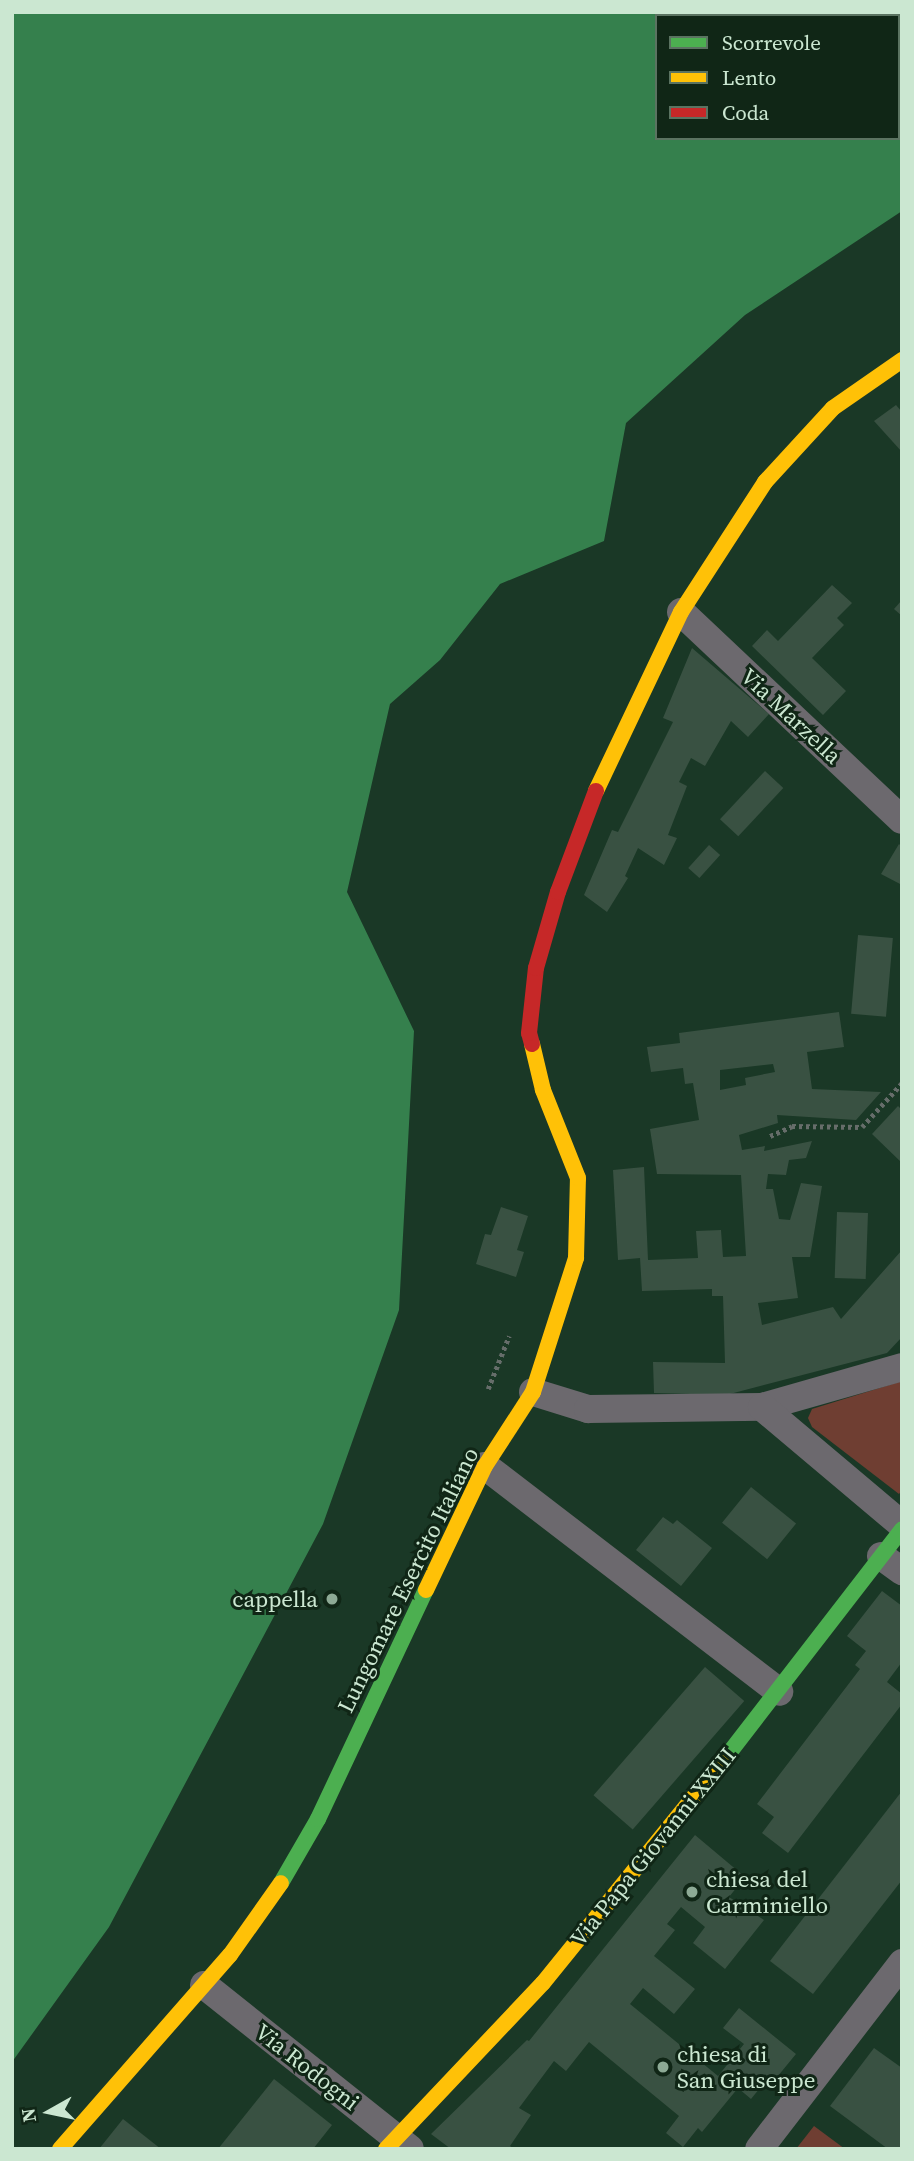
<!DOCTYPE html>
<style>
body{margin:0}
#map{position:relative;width:914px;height:2161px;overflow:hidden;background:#1a3826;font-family:"Source Serif 4",serif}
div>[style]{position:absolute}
.green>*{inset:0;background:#6f3e32}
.water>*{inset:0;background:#35804d}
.building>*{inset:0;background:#395142;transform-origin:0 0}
.path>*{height:4.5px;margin-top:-2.25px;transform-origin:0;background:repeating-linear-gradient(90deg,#666d6a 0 3.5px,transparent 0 7px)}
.street>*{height:28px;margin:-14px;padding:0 14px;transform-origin:14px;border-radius:14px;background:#6c696e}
.fast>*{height:16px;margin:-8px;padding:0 8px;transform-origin:8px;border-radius:8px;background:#4caf50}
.slow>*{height:16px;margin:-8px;padding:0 8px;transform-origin:8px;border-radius:8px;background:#ffc107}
.jam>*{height:16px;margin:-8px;padding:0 8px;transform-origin:8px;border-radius:8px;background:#c62828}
.dots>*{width:19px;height:19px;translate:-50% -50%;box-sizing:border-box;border:4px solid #102616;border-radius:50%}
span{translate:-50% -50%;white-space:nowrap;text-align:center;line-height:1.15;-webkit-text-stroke:6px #102616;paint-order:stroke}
.street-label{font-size:23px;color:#cbe7d1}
.poi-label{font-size:23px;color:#cbe7d1}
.right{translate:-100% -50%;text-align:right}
.left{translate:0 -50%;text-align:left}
.frame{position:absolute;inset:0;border:14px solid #cbe7d1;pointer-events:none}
.legend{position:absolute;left:655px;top:14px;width:245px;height:126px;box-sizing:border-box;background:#102616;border:2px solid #5b7361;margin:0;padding:9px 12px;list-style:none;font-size:21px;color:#cbe7d1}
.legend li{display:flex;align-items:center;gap:14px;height:35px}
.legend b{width:35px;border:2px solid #5b7361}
.north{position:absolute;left:14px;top:2077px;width:70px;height:70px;-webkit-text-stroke:5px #102616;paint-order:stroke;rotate:261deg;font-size:19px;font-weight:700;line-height:28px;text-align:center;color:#cbe7d1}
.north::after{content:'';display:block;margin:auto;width:24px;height:32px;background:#cbe7d1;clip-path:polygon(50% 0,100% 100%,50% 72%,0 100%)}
</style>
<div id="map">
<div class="green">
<div style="clip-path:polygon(902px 1381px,902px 1490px,899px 1494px,812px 1427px,808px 1418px,812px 1409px)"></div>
<div style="clip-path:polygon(814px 2126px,845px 2149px,796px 2149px)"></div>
</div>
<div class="water">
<div style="clip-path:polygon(evenodd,12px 12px,902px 12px,902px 211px,745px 315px,626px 423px,604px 541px,500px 584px,440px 660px,390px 704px,347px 892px,414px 1031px,399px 1310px,323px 1524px,109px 1927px,12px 2062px,12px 12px,657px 16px,898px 16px,898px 138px,657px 138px,657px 16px)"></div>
</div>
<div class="building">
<div style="clip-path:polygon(896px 405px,902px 412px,902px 452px,874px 421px)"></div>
<div style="clip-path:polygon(832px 585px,852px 603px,837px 618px,844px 625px,812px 658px,846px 691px,823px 715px,752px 646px,767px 630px,778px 641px)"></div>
<div style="clip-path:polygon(902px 600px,902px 616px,894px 609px)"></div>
<div style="clip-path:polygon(692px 648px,769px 714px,748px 737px,731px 721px,705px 766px,691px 758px,679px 782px,687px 786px,668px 835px,677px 838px,664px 865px,638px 848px,625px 876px,628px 878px,607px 912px,584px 895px,612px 830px,618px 832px,673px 722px,663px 718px)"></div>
<div style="left:765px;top:771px;width:25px;height:66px;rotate:43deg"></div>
<div style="clip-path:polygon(899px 844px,902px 847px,902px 885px,881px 874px)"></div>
<div style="left:709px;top:845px;width:15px;height:31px;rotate:42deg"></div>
<div style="left:858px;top:935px;width:35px;height:79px;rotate:5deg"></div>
<div style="clip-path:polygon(evenodd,839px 1012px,844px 1047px,807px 1052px,812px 1089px,881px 1092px,856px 1120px,777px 1115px,778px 1123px,739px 1135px,742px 1150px,765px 1146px,764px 1151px,812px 1141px,806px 1158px,789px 1160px,786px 1175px,768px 1174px,766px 1189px,773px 1189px,779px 1219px,790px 1220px,801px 1183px,822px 1186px,810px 1257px,792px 1257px,798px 1298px,758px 1303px,762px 1325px,833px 1307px,841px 1319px,902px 1250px,902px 1337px,887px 1353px,726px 1395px,654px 1393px,653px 1362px,725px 1363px,723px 1296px,712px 1296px,712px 1289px,642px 1291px,640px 1258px,618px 1260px,613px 1170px,644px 1167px,648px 1260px,698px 1258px,696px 1231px,721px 1230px,723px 1257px,746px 1256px,741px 1175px,657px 1174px,650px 1129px,699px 1120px,693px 1083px,685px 1084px,683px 1068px,651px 1072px,647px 1047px,680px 1043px,679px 1033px,839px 1012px,773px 1064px,775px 1072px,745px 1078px,746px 1085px,720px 1090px,720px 1070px,773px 1064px)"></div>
<div style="clip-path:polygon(898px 1106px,902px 1110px,902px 1163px,872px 1134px)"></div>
<div style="clip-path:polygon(501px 1207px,528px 1216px,517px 1250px,524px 1252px,516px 1277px,476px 1264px,485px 1234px,491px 1235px)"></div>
<div style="left:837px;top:1212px;width:31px;height:66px;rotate:2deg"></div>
<div style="left:751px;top:1487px;width:58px;height:46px;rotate:39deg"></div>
<div style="clip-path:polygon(663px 1517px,673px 1524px,677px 1520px,712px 1548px,681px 1586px,636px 1550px)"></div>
<div style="clip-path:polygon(882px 1591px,902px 1606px,902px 1662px,887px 1682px,902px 1694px,902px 1704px,788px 1853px,762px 1833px,774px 1817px,757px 1804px,860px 1669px,855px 1665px,866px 1651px,847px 1636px)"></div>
<div style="left:705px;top:1667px;width:52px;height:170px;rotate:41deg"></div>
<div style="clip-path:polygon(902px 1791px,902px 1880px,813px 1994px,770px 1961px)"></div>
<div style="clip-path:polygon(695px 1835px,745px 1877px,729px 1897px,764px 1920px,725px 1969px,693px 1943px,705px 1927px,681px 1907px,667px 1924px,675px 1930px,654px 1956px,695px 1989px,674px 2014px,643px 1988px,630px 2004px,718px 2076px,744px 2044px,723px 2028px,739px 2008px,796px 2054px,773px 2082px,768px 2078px,751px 2099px,738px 2088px,702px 2132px,698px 2128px,683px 2147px,666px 2133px,679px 2116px,589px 2042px,566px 2071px,554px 2061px,519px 2108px,531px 2115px,510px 2146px,514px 2149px,451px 2149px,431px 2134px,527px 2040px,529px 2041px)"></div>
<div style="clip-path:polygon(874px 2048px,902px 2068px,902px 2149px,888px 2149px,830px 2106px)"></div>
<div style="clip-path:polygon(274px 2079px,332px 2125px,313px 2149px,218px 2149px)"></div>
<div style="clip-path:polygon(123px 2119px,161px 2149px,99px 2149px)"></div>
</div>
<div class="path">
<div style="left:770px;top:1136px;width:24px;rotate:-24deg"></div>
<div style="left:792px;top:1126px;width:70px;rotate:0.8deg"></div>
<div style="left:862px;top:1127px;width:59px;rotate:-47.7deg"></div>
<div style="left:488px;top:1389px;width:57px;rotate:-68.4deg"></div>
</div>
<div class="street">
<div style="left:681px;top:612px;width:303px;rotate:43.3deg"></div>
<div style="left:533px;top:1392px;width:58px;rotate:17.2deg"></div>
<div style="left:588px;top:1409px;width:174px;rotate:-0.7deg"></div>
<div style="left:762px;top:1407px;width:146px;rotate:-15.9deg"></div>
<div style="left:762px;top:1407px;width:183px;rotate:40.1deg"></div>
<div style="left:485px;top:1466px;width:371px;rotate:37.5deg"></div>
<div style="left:881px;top:1556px;width:26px;rotate:36deg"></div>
<div style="left:204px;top:1985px;width:263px;rotate:38.5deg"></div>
<div style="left:759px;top:2149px;width:235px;rotate:-52.4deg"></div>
</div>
<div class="fast">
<div style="left:723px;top:1761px;width:293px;rotate:-52.3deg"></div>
<div style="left:281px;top:1883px;width:74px;rotate:-60deg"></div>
<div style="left:318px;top:1819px;width:253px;rotate:-64.8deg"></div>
</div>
<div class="slow">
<div style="left:596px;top:791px;width:198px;rotate:-64.6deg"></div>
<div style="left:681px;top:612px;width:155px;rotate:-57.1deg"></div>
<div style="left:765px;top:482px;width:100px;rotate:-47.4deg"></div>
<div style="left:833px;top:408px;width:84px;rotate:-34.8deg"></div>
<div style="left:426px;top:1590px;width:137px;rotate:-64.6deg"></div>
<div style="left:485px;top:1466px;width:88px;rotate:-57deg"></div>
<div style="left:533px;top:1392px;width:141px;rotate:-72.2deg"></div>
<div style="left:576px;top:1258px;width:80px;rotate:-88.6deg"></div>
<div style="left:578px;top:1178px;width:95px;rotate:-111.7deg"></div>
<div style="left:543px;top:1090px;width:47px;rotate:-103.4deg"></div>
<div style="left:60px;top:2149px;width:258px;rotate:-48.8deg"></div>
<div style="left:230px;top:1955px;width:88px;rotate:-54.7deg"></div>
<div style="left:386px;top:2149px;width:228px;rotate:-46.6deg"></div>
<div style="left:543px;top:1983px;width:286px;rotate:-51deg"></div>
</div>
<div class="jam">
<div style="left:532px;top:1044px;width:11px;rotate:-105deg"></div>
<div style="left:529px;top:1033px;width:65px;rotate:-83.9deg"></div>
<div style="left:536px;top:968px;width:79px;rotate:-73.9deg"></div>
<div style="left:558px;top:892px;width:108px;rotate:-69.4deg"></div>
</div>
<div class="dots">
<div style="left:332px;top:1599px;background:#8daa95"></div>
<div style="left:692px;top:1892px;background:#8daa95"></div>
<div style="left:663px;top:2067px;background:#8daa95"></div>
</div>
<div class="street-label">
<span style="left:791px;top:716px;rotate:43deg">Via Marzella</span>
<span style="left:408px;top:1580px;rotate:-64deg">Lungomare Esercito Italiano</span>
<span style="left:653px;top:1847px;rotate:-51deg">Via Papa Giovanni XXIII</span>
<span style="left:307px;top:2067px;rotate:38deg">Via Rodogni</span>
</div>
<div class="poi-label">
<span class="right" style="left:318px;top:1599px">cappella</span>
<span class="left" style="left:706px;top:1892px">chiesa del<br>Carminiello</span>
<span class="left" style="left:677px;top:2067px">chiesa di<br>San Giuseppe</span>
</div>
<div class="frame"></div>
<ul class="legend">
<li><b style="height:9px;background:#4caf50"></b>Scorrevole</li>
<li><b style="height:9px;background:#ffc107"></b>Lento</li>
<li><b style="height:9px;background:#c62828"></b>Coda</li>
</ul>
<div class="north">N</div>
</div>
